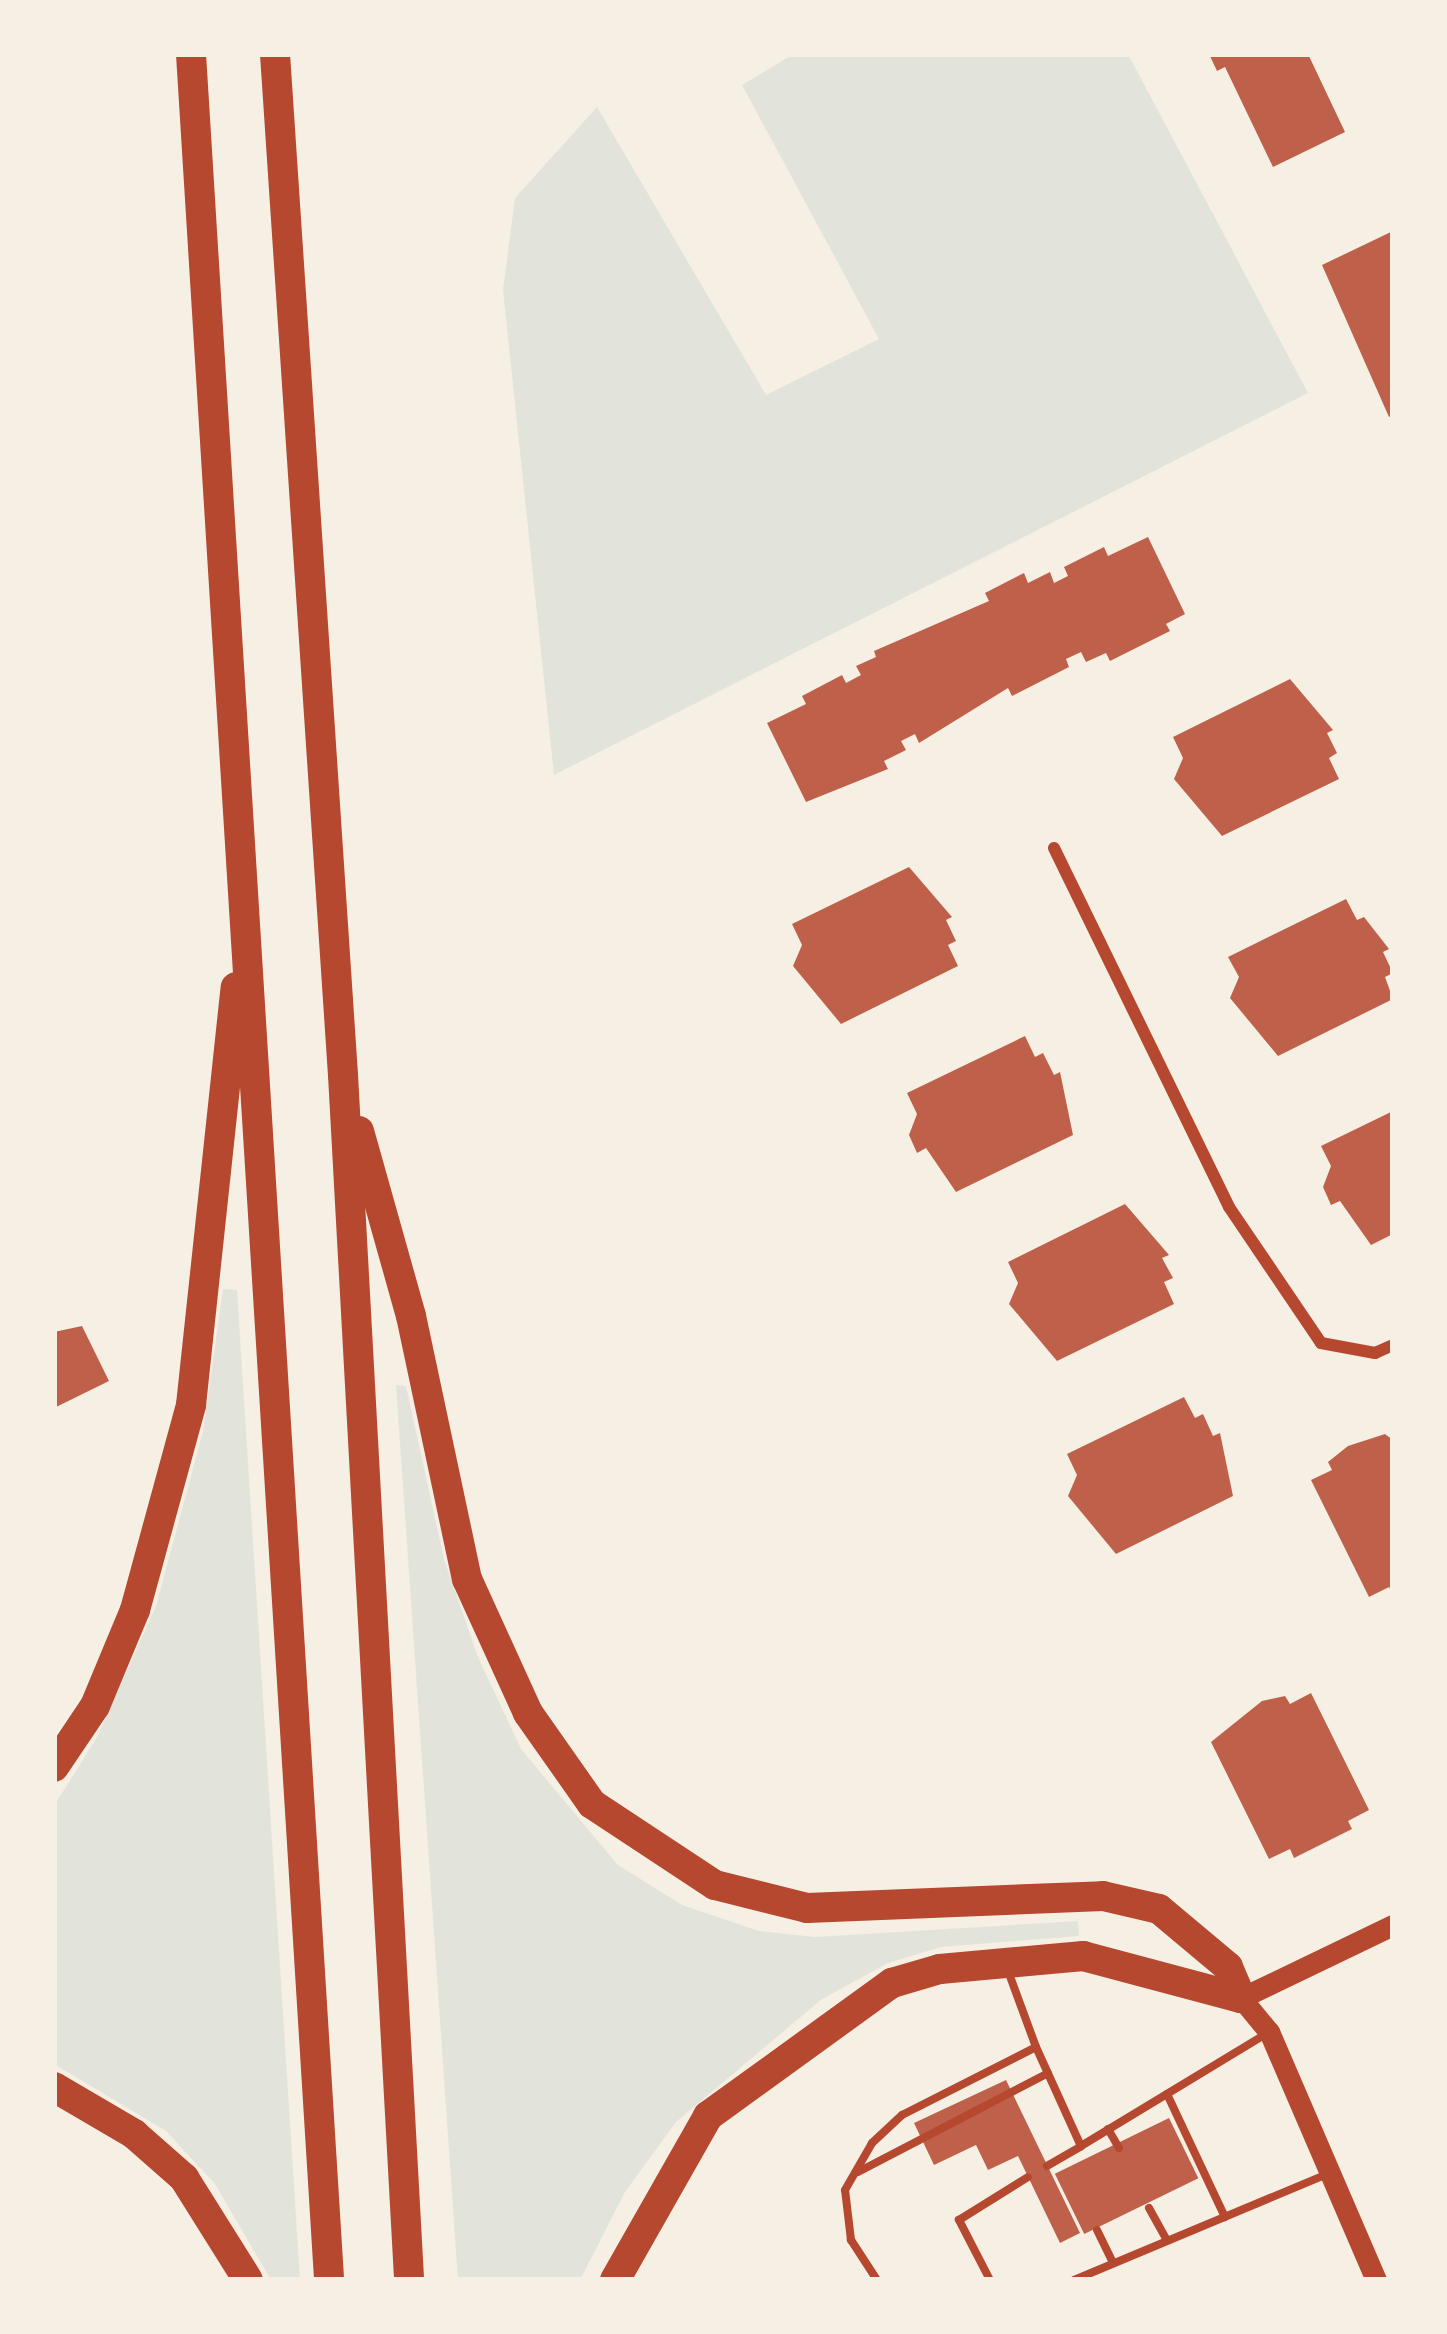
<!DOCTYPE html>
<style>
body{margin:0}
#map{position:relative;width:1447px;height:2334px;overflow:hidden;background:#f6efe4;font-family:Poppins,sans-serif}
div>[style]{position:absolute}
.green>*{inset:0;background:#e2e4dc}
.building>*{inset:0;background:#bf614a;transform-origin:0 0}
.service>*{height:8px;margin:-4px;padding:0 4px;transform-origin:4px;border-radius:4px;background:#b5482f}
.minor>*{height:12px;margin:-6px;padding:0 6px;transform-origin:6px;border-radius:6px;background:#b5482f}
.tertiary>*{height:21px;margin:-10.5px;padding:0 10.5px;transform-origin:10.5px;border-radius:10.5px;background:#b5482f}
.motorway>*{height:30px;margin:-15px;padding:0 15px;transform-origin:15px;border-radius:15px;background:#b5482f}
span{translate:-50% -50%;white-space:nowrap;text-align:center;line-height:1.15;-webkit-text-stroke:9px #f6efe4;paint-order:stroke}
.frame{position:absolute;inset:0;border:57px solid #f6efe4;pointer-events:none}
</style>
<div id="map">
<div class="green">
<div style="clip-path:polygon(794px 54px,1128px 54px,1308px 393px,554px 775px,503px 290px,515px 198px,597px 107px,766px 395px,879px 339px,742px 85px)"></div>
<div style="clip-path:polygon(223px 1289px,237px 1290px,300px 2280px,271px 2280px,215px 2184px,166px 2131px,54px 2064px,54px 1806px,97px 1737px,156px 1606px,203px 1431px)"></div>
<div style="clip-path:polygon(396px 1385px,406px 1386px,444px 1559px,478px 1657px,521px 1749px,618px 1865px,682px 1905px,759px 1931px,815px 1937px,1078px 1921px,1079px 1936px,941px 1947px,888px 1963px,822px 1999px,676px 2122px,625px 2192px,580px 2280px,458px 2280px)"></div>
</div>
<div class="building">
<div style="clip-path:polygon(1209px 54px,1308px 54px,1345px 132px,1273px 167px,1225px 67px,1217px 71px)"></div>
<div style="clip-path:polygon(1393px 231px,1393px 415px,1389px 417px,1322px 265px)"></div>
<div style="clip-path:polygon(1148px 537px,1185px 614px,1166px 624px,1170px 631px,1110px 661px,1106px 653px,1086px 662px,1081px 652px,1066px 659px,1069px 667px,1012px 696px,1008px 688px,919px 743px,915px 734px,901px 741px,906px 750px,884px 761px,888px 769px,806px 802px,767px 723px,806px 704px,802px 696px,842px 675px,846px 683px,861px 675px,856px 666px,876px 657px,874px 651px,989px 601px,985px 593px,1024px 573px,1028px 583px,1050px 572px,1054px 583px,1068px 576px,1064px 567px,1104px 547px,1108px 556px)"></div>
<div style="clip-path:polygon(1290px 679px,1333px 730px,1327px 733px,1337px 753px,1329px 758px,1339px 779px,1222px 836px,1174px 779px,1183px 758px,1173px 737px)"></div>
<div style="clip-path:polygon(909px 867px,952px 917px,946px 920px,956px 941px,948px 945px,958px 966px,841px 1024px,793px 966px,802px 945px,792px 924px)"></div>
<div style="clip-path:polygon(1346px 899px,1357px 920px,1364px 917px,1389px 949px,1383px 952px,1393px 973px,1385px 977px,1393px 999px,1278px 1056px,1230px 998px,1239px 977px,1228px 957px)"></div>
<div style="clip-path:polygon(1025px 1036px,1035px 1057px,1043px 1053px,1054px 1075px,1060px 1072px,1073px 1135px,956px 1192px,926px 1148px,917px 1153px,909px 1135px,917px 1114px,907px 1093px)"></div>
<div style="clip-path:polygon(1393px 1111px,1393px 1234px,1371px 1245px,1340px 1201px,1331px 1205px,1323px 1187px,1331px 1166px,1321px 1146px)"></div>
<div style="clip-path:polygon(1125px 1204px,1169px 1255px,1162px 1258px,1173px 1278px,1164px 1282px,1174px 1304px,1057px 1361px,1009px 1304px,1018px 1283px,1008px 1262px)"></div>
<div style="clip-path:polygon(82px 1326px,109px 1381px,54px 1408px,54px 1332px)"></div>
<div style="clip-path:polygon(1184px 1397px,1195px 1418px,1203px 1414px,1213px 1436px,1220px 1433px,1233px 1496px,1116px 1554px,1068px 1496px,1077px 1475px,1067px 1454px)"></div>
<div style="clip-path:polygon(1385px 1434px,1393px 1440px,1393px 1594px,1389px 1587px,1369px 1597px,1311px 1480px,1332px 1470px,1328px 1462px,1348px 1446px)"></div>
<div style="clip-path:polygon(1311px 1693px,1369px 1810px,1348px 1821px,1352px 1829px,1294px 1858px,1290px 1849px,1269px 1859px,1211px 1742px,1262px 1701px,1285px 1696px,1290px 1704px)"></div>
<div style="clip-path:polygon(1006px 2080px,1080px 2233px,1060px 2243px,1018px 2156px,988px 2170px,976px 2145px,934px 2165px,914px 2123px)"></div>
<div style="left:1169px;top:2118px;width:67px;height:127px;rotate:64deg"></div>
</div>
<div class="service">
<div style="left:1036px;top:2047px;width:109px;rotate:65.6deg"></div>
<div style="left:1081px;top:2146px;width:214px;rotate:-31.2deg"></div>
<div style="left:1167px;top:2094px;width:136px;rotate:64.8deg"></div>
<div style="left:1108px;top:2129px;width:22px;rotate:60deg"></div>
<div style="left:1047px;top:2166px;width:39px;rotate:-30deg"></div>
<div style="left:858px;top:2172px;width:214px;rotate:-27.5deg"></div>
<div style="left:1149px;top:2208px;width:37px;rotate:61deg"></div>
<div style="left:1097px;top:2230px;width:37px;rotate:64deg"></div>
<div style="left:877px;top:2280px;width:48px;rotate:-123deg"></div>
<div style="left:851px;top:2240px;width:50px;rotate:-96.8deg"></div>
<div style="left:845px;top:2190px;width:54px;rotate:-60.1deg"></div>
<div style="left:872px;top:2143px;width:41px;rotate:-43deg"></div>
<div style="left:902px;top:2115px;width:150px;rotate:-26.9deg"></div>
<div style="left:1036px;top:2047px;width:81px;rotate:-110.2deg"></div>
<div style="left:990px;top:2280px;width:68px;rotate:-117.3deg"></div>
<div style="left:959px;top:2220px;width:81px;rotate:-31.9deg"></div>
<div style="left:1074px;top:2280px;width:275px;rotate:-22.7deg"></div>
</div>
<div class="minor">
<div style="left:1054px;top:848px;width:399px;rotate:64deg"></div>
<div style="left:1229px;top:1207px;width:164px;rotate:55.9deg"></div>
<div style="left:1321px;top:1343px;width:55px;rotate:10.5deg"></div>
<div style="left:1375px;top:1353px;width:20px;rotate:-24deg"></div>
</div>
<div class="tertiary">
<div style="left:1376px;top:2280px;width:270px;rotate:-113.3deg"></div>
<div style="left:1269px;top:2032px;width:44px;rotate:-129.5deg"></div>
<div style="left:1241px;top:1998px;width:169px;rotate:-25.7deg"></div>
</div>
<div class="motorway">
<div style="left:191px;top:54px;width:2230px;rotate:86.45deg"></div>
<div style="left:275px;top:54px;width:1023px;rotate:86.19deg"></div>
<div style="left:343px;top:1075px;width:1207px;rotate:86.86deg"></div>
<div style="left:359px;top:1131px;width:192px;rotate:74.3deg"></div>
<div style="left:411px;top:1316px;width:269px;rotate:78deg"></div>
<div style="left:467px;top:1579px;width:147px;rotate:65.5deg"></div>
<div style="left:528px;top:1713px;width:111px;rotate:54.9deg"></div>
<div style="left:592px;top:1804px;width:147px;rotate:33.4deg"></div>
<div style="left:715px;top:1885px;width:95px;rotate:14deg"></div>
<div style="left:807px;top:1908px;width:296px;rotate:-2.3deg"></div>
<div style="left:1103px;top:1896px;width:57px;rotate:13.1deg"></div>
<div style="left:1159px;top:1909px;width:90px;rotate:40deg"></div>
<div style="left:1228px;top:1967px;width:34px;rotate:67deg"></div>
<div style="left:54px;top:1767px;width:73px;rotate:-56.1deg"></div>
<div style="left:95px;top:1706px;width:104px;rotate:-67.4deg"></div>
<div style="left:135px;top:1610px;width:213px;rotate:-74.7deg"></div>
<div style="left:191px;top:1405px;width:420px;rotate:-83.9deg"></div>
<div style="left:54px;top:2087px;width:93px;rotate:30.4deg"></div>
<div style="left:134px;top:2134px;width:67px;rotate:41.3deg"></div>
<div style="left:184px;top:2178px;width:120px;rotate:57.9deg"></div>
<div style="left:615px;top:2280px;width:189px;rotate:-60.4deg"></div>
<div style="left:708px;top:2116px;width:227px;rotate:-35.9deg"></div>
<div style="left:892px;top:1983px;width:50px;rotate:-16.3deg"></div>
<div style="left:940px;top:1969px;width:144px;rotate:-5.2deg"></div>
<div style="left:1083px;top:1956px;width:163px;rotate:14.9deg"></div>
</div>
<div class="frame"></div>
</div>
